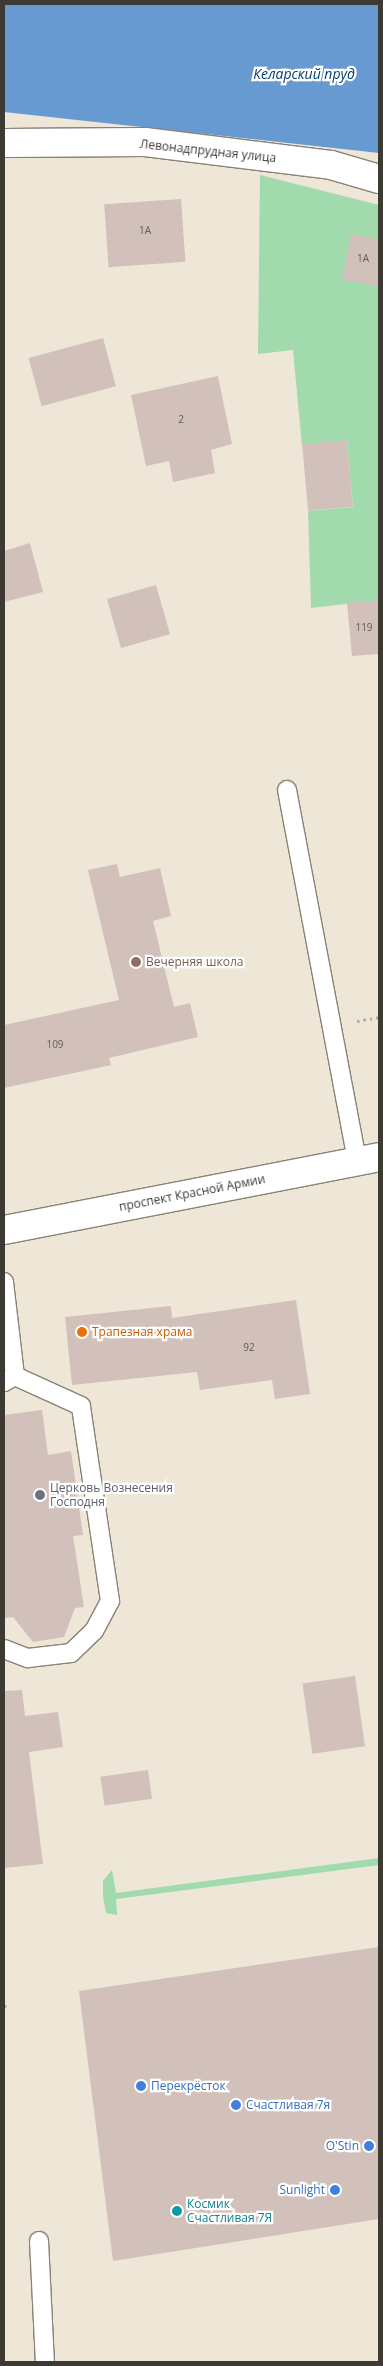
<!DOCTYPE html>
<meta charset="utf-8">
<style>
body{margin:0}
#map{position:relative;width:383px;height:2366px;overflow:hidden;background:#eee6d7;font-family:"Open Sans",sans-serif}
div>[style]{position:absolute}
.green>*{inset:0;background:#a1daac}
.water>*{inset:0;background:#679ad0}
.building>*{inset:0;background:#d2c0bb;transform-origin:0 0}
.path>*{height:3px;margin-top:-1.5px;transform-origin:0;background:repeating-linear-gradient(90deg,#b5afa3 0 2.5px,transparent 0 6.5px)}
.roads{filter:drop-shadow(1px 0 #898275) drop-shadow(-1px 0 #898275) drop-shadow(0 1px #898275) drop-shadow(0 -1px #898275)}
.service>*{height:18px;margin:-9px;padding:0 9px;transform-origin:9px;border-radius:9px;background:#fff}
.minor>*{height:28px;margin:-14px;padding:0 14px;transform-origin:14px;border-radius:14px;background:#fff}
.secondary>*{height:28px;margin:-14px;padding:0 14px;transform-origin:14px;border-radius:14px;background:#fff}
.dots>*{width:14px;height:14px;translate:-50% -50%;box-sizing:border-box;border:2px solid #fff;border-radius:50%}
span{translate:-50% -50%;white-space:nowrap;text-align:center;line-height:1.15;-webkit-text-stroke:4.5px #fff;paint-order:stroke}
.number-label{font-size:10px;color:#625c56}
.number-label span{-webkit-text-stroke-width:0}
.street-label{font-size:12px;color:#3d3a34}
.education-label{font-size:12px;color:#785e54}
.left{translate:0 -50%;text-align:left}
.food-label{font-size:12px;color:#c56008}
.worship-label{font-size:12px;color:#5b616d}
.shop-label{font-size:12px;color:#366cbe}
.right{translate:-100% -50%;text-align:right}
.culture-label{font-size:12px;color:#0d838f}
.water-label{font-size:14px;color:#033e70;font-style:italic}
.frame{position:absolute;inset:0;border:5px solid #3d3a34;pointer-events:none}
</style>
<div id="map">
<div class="green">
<div style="clip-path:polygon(260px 175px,379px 205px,379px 600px,311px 608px,308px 511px,353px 507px,347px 440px,302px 446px,293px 350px,258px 354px)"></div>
<div style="clip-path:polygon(379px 1858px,379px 1865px,116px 1899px,117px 1915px,106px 1913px,103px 1896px,103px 1881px,112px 1870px,116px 1893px)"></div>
</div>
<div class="water">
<div style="clip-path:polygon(4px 4px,379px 4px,379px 153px,4px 112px)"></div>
</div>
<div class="building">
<div style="left:181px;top:199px;width:63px;height:77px;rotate:86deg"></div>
<div style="clip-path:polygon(351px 234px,379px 239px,379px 286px,342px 280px)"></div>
<div style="left:103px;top:338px;width:50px;height:77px;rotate:75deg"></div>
<div style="clip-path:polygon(218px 376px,232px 444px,211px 450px,215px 473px,173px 482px,169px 461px,146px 466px,131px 395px)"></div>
<div style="left:347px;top:440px;width:67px;height:45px;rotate:85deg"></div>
<div style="clip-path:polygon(30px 543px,43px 592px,4px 602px,4px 551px)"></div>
<div style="left:156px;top:585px;width:51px;height:51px;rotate:74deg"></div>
<div style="clip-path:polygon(379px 600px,379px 654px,352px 656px,347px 603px)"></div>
<div style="clip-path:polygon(117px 864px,120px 877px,160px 868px,171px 916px,153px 921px,174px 1007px,190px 1003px,198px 1037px,109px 1058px,111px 1065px,4px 1088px,4px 1025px,119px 1000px,88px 870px)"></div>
<div style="clip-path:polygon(296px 1300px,310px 1394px,275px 1399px,272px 1380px,200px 1390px,197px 1372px,72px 1385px,65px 1317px,171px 1306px,172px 1318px)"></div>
<div style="clip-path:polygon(42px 1410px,48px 1455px,71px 1451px,83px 1535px,73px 1536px,84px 1607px,75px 1608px,64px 1637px,33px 1642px,13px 1617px,4px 1618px,4px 1415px)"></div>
<div style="left:355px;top:1676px;width:71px;height:53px;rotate:82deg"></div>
<div style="clip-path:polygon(22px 1690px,25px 1716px,58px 1712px,63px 1747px,29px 1752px,43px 1864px,4px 1868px,4px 1691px)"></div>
<div style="left:148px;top:1770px;width:29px;height:48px;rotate:82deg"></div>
<div style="clip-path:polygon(379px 1947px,379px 2219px,113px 2261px,79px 1991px)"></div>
</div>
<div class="path">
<div style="left:357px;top:1021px;width:22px;rotate:-10deg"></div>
<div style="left:4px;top:2005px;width:4px;rotate:45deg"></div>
</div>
<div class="roads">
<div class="service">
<div style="left:287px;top:790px;width:378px;rotate:79.3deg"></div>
<div style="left:4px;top:1282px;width:95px;rotate:83.3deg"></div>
<div style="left:15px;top:1376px;width:13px;rotate:151deg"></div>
<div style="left:4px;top:1649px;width:26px;rotate:21deg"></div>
<div style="left:28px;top:1658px;width:43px;rotate:-6.6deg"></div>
<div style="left:71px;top:1653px;width:32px;rotate:-44deg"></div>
<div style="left:94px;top:1631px;width:34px;rotate:-62deg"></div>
<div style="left:110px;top:1601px;width:197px;rotate:-98.5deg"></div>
<div style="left:81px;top:1406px;width:72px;rotate:-155.6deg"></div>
<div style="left:39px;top:2241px;width:121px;rotate:87.2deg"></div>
</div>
<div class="minor">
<div style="left:4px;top:143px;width:141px;rotate:-0.4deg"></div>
<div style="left:145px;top:142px;width:187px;rotate:7deg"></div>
<div style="left:331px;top:165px;width:50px;rotate:16.3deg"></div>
</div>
<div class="secondary">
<div style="left:4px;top:1230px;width:382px;rotate:-11deg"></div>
</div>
</div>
<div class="dots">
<div style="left:136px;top:962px;background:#8d6e63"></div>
<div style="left:82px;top:1332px;background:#e8710a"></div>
<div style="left:40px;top:1495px;background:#6b7280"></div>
<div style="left:141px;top:2086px;background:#3f7fe0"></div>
<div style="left:236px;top:2105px;background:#3f7fe0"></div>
<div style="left:369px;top:2146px;background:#3f7fe0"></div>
<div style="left:335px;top:2190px;background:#3f7fe0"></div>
<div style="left:177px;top:2211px;background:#0f9aa8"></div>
</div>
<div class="number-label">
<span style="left:145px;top:231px">1А</span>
<span style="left:363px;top:259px">1А</span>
<span style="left:181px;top:420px">2</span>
<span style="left:364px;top:628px">119</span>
<span style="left:55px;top:1045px">109</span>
<span style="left:249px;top:1348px">92</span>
</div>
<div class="street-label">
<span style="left:208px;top:151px;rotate:6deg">Левонадпрудная улица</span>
<span style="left:192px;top:1193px;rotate:-11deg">проспект Красной Армии</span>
</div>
<div class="education-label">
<span class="left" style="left:146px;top:962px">Вечерняя школа</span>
</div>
<div class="food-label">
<span class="left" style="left:92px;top:1332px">Трапезная храма</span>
</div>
<div class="worship-label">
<span class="left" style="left:50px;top:1495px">Церковь Вознесения<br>Господня</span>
</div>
<div class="shop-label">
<span class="left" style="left:151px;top:2086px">Перекрёсток</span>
<span class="left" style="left:246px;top:2105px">Счастливая 7я</span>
<span class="right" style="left:359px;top:2146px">O'Stin</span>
<span class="right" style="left:325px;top:2190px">Sunlight</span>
</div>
<div class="culture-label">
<span class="left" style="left:187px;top:2211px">Космик<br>Счастливая 7Я</span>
</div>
<div class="water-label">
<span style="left:304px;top:74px">Келарский пруд</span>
</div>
<div class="frame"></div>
</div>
